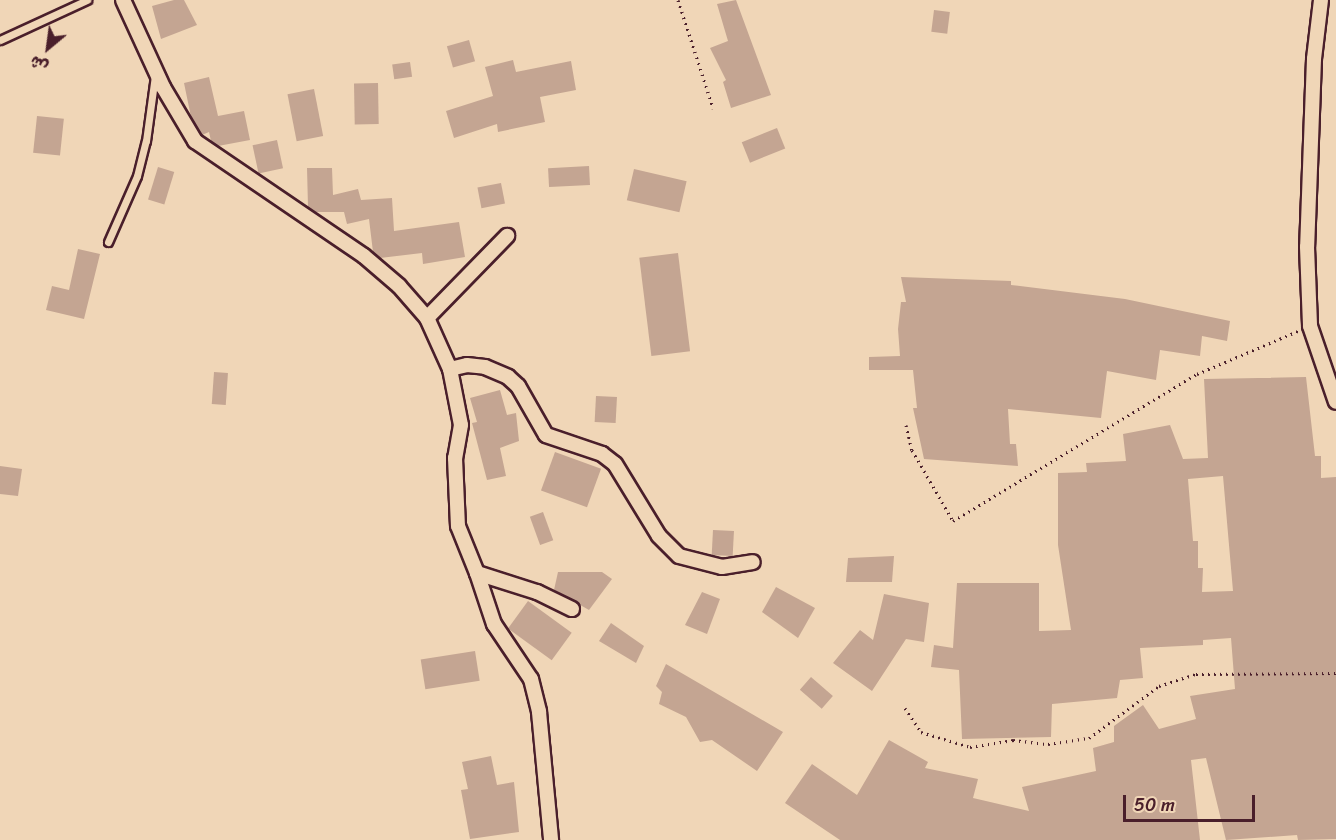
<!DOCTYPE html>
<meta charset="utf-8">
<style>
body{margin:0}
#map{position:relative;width:1336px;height:840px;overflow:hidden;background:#f0d6b7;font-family:Sriracha,"Playpen Sans Arabic",sans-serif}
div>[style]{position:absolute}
.building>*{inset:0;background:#c4a592;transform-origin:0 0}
.path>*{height:3px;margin-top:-1.5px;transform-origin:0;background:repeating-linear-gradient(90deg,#4a1f2b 0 1.5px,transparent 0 6px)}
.roads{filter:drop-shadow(2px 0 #4a1f2b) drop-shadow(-2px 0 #4a1f2b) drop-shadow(0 2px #4a1f2b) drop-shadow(0 -2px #4a1f2b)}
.service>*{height:7px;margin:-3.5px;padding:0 3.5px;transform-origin:3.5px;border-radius:3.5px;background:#f0d6b7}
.minor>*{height:14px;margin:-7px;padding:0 7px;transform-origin:7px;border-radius:7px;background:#f0d6b7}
span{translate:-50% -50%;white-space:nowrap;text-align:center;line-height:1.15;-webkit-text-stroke:4.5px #f0d6b7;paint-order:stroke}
.north{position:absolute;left:18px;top:18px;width:60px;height:60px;-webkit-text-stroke:4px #f0d6b7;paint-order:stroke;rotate:209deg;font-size:16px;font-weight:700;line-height:24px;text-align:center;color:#4a1f2b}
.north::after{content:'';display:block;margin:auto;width:21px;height:27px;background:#4a1f2b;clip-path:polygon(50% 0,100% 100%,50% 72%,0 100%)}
.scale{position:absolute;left:1123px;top:795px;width:132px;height:27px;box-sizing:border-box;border:3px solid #4a1f2b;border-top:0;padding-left:8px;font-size:18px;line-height:21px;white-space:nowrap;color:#4a1f2b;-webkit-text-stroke:4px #f0d6b7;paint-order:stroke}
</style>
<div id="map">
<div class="building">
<div style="clip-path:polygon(174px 0,184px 0,197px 25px,161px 39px,152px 6px)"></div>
<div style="clip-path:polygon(736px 0,771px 95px,731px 108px,723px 82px,726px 80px,710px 48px,728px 41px,717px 4px)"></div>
<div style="left:934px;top:10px;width:16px;height:22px;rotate:7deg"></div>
<div style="left:469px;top:40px;width:22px;height:23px;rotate:74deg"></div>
<div style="clip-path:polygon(513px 60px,516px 72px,571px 61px,576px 90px,540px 97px,545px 122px,498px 132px,497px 124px,454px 138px,446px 111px,493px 96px,485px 67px)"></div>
<div style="left:410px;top:62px;width:15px;height:18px;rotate:82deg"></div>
<div style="clip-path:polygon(209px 77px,218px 116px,244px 111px,250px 140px,218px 146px,211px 141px,209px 132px,202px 135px,191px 117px,184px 83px)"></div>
<div style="left:378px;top:83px;width:41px;height:24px;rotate:89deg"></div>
<div style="left:314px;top:89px;width:48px;height:27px;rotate:79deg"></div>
<div style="left:37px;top:116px;width:27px;height:37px;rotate:6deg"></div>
<div style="left:777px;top:128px;width:22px;height:38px;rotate:68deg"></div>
<div style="left:277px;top:140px;width:29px;height:25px;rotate:78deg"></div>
<div style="left:589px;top:166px;width:19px;height:41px;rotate:87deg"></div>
<div style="left:158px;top:167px;width:17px;height:34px;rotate:17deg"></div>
<div style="clip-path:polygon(307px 168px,332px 168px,333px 195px,358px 189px,361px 200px,392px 198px,394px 231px,459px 222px,465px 257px,423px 264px,422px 253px,380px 258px,373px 252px,369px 219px,347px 224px,344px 212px,316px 212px,308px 207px)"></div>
<div style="left:634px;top:169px;width:54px;height:32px;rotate:13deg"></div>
<div style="left:501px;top:183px;width:21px;height:24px;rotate:79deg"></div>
<div style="clip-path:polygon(78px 249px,100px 254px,84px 319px,46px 310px,52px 286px,69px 290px)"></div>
<div style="left:678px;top:253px;width:99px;height:39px;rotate:83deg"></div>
<div style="clip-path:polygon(901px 277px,1011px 281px,1011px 285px,1125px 299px,1230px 321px,1227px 341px,1202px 336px,1200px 356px,1160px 350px,1156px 380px,1107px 371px,1101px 418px,1008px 409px,1010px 444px,1016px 444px,1018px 466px,924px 459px,913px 408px,917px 408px,913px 370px,869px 370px,869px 357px,900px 356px,898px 329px,901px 302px,906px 302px)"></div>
<div style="left:214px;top:372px;width:14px;height:32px;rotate:4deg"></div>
<div style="clip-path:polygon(evenodd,1306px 377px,1315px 456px,1321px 456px,1321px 478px,1336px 477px,1336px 839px,1298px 840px,1297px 835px,1226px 840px,1206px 758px,1191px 760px,1200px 840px,840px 840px,785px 803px,812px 764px,857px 795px,889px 740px,928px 762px,925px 768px,978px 779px,973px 798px,1029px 811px,1022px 787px,1096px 771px,1093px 748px,1114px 742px,1114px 726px,1143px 705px,1159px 729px,1196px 719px,1190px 696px,1235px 689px,1231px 638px,1203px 640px,1203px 645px,1140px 648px,1143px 678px,1120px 680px,1117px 698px,1052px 704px,1051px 737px,962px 739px,959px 670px,931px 667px,934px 645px,953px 648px,957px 583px,1039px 583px,1039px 631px,1071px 630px,1058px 545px,1058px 473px,1087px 472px,1086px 463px,1126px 461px,1123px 434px,1170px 425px,1183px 459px,1208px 458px,1204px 379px,1306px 377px,1223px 476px,1233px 591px,1202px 592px,1203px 568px,1198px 568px,1198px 541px,1193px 541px,1188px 479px,1223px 476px)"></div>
<div style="clip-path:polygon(500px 390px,507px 415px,516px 413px,519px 441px,500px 448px,506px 476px,487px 480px,472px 423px,477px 422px,470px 398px)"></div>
<div style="left:596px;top:396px;width:21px;height:26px;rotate:3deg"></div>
<div style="left:555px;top:452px;width:49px;height:41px;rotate:20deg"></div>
<div style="clip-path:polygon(0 466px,22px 469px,18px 496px,0 494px)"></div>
<div style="left:543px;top:512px;width:30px;height:14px;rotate:70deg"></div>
<div style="left:713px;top:530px;width:21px;height:25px;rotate:3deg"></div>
<div style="clip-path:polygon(894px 556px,892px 582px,846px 582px,848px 558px)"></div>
<div style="clip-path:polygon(558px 572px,602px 572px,612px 579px,589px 610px,554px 590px)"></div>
<div style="clip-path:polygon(776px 587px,815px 608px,798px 638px,762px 612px)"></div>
<div style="clip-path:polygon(702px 592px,720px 599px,707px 634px,685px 625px)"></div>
<div style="clip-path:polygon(884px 594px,929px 603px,924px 642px,906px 639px,872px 691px,833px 663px,860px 630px,873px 640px)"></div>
<div style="left:528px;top:601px;width:54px;height:34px;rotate:36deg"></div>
<div style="clip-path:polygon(611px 623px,644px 646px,636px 663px,599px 641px)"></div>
<div style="left:475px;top:651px;width:30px;height:55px;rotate:81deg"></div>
<div style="clip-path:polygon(666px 664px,783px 732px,757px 771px,712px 740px,700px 742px,686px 717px,659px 704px,662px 692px,656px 686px)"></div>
<div style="left:811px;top:677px;width:29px;height:17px;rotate:41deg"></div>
<div style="clip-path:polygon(491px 756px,497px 785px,514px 782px,519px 832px,470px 839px,461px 790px,468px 789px,462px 762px)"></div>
</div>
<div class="path">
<div style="left:678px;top:0;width:114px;rotate:72deg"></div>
<div style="left:906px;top:425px;width:26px;rotate:77deg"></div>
<div style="left:912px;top:450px;width:82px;rotate:60deg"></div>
<div style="left:953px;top:521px;width:285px;rotate:-31.1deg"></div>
<div style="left:1197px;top:374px;width:110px;rotate:-23.1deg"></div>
<div style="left:905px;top:708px;width:29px;rotate:56deg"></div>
<div style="left:921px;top:732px;width:51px;rotate:17deg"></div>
<div style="left:970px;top:747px;width:44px;rotate:-9.2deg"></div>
<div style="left:1013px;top:740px;width:35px;rotate:7deg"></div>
<div style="left:1048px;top:744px;width:41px;rotate:-8.3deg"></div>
<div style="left:1089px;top:738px;width:87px;rotate:-36.6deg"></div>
<div style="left:1159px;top:686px;width:39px;rotate:-18deg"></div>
<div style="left:1196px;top:674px;width:140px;rotate:-0.4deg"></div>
</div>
<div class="roads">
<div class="service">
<div style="left:0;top:40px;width:96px;rotate:-24.7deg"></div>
<div style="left:108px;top:242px;width:72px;rotate:-66.3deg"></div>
<div style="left:137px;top:176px;width:36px;rotate:-76deg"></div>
<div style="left:146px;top:141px;width:67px;rotate:-82.2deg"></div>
</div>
<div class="minor">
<div style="left:123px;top:0;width:96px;rotate:65.3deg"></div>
<div style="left:163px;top:87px;width:63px;rotate:59.3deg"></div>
<div style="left:195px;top:141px;width:204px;rotate:34.2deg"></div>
<div style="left:364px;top:256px;width:46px;rotate:40.6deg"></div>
<div style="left:399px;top:286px;width:43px;rotate:48.8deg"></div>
<div style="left:427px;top:318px;width:115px;rotate:-45.7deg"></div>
<div style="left:1321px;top:0;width:59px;rotate:96.8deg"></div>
<div style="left:1314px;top:59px;width:188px;rotate:92.1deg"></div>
<div style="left:1307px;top:247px;width:79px;rotate:87.8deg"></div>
<div style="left:1310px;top:326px;width:80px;rotate:71.1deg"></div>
<div style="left:427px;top:318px;width:56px;rotate:65.7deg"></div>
<div style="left:450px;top:369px;width:17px;rotate:-13deg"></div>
<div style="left:467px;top:365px;width:18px;rotate:6deg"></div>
<div style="left:485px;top:367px;width:25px;rotate:23deg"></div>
<div style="left:508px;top:377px;width:13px;rotate:42deg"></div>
<div style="left:518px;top:386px;width:56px;rotate:60.3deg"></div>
<div style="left:546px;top:435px;width:59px;rotate:18.7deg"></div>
<div style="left:602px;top:454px;width:16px;rotate:38deg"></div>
<div style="left:615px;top:464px;width:84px;rotate:58.6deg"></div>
<div style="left:659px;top:536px;width:28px;rotate:45deg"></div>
<div style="left:679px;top:556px;width:44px;rotate:14.3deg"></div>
<div style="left:722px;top:567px;width:31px;rotate:-9deg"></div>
<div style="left:450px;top:369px;width:57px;rotate:78.9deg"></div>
<div style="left:461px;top:425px;width:34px;rotate:100deg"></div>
<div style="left:455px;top:458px;width:68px;rotate:87.5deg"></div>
<div style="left:458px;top:526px;width:51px;rotate:68deg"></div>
<div style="left:477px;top:573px;width:63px;rotate:17.6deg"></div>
<div style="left:537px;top:592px;width:39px;rotate:26deg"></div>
<div style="left:477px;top:573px;width:54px;rotate:71.6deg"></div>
<div style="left:494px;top:624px;width:66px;rotate:56.1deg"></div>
<div style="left:531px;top:679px;width:34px;rotate:76deg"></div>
<div style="left:539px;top:712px;width:129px;rotate:84.6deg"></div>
</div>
</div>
<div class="north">ش</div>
<div class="scale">50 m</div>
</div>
